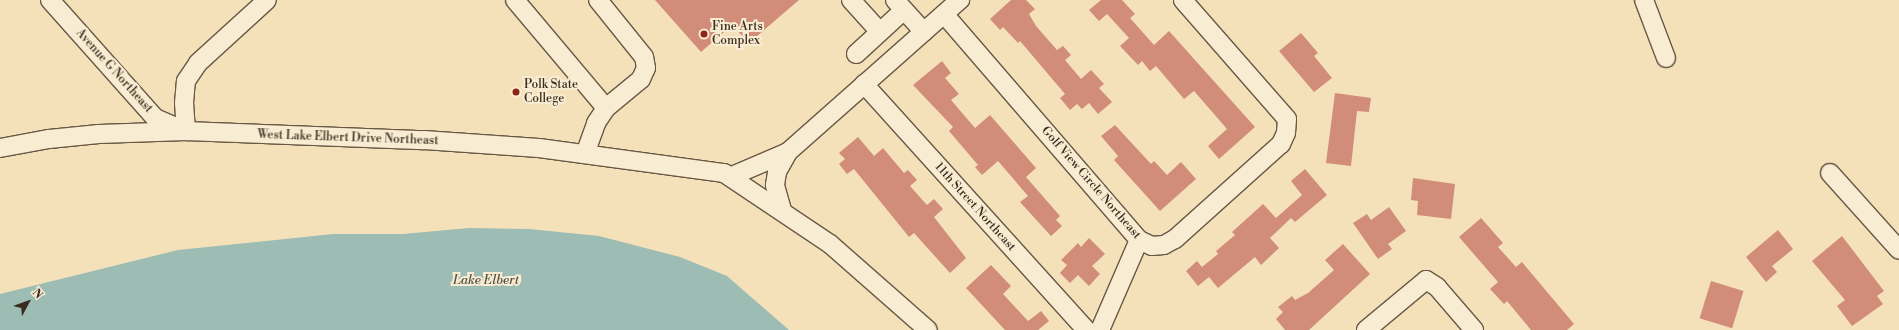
<!DOCTYPE html>
<style>
body{margin:0}
#map{position:relative;width:1899px;height:330px;overflow:hidden;background:#f4e1ba;font-family:"Libre Bodoni",serif}
div>[style]{position:absolute}
.water>*{inset:0;background:#9cbcb4}
.building>*{inset:0;background:#d18d79;transform-origin:0 0}
.roads{filter:drop-shadow(1px 0 #695845) drop-shadow(-1px 0 #695845) drop-shadow(0 1px #695845) drop-shadow(0 -1px #695845)}
.minor>*{height:18px;margin:-9px;padding:0 9px;transform-origin:9px;border-radius:9px;background:#f8ecd2}
.dots>*{width:11px;height:11px;translate:-50% -50%;box-sizing:border-box;border:2px solid #f8ecd2;border-radius:50%}
span{translate:-50% -50%;white-space:nowrap;text-align:center;line-height:1.15;-webkit-text-stroke:4px #f8ecd2;paint-order:stroke}
.poi-label{font-size:12px;color:#3b2b1e}
.left{translate:0 -50%;text-align:left}
.street-label{font-size:12px;color:#3b2b1e}
.water-label{font-size:13px;color:#534f44;font-style:italic}
.north{position:absolute;left:8px;top:282px;width:40px;height:40px;-webkit-text-stroke:3px #f8ecd2;paint-order:stroke;rotate:49deg;font-size:11px;font-weight:700;line-height:16px;text-align:center;color:#3b2b1e}
.north::after{content:'';display:block;margin:auto;width:14px;height:18px;background:#3b2b1e;clip-path:polygon(50% 0,100% 100%,50% 72%,0 100%)}
</style>
<div id="map">
<div class="water">
<div style="clip-path:polygon(469px 228px,529px 229px,599px 236px,680px 257px,727px 276px,789px 330px,0 330px,0 294px,178px 250px,333px 234px,403px 234px)"></div>
</div>
<div class="building">
<div style="clip-path:polygon(655px 0,799px 0,749px 43px,732px 25px,701px 52px)"></div>
<div style="clip-path:polygon(1011px 0,1026px 0,1035px 9px,1029px 14px,1036px 26px,1057px 50px,1063px 46px,1071px 55px,1065px 60px,1081px 79px,1091px 70px,1104px 84px,1099px 88px,1112px 102px,1098px 114px,1089px 103px,1082px 109px,1077px 104px,1070px 110px,1060px 98px,1065px 94px,1020px 41px,1018px 43px,1003px 27px,1000px 30px,990px 19px)"></div>
<div style="clip-path:polygon(1101px 0,1122px 0,1135px 14px,1130px 18px,1154px 45px,1169px 31px,1255px 127px,1219px 159px,1208px 146px,1227px 129px,1194px 91px,1184px 99px,1156px 66px,1150px 71px,1142px 61px,1138px 65px,1120px 46px,1129px 38px,1107px 14px,1099px 21px,1089px 10px)"></div>
<div style="clip-path:polygon(1301px 33px,1318px 53px,1314px 56px,1332px 78px,1314px 92px,1279px 51px)"></div>
<div style="clip-path:polygon(942px 61px,951px 73px,945px 78px,959px 94px,951px 100px,975px 128px,990px 115px,1036px 168px,1026px 177px,1060px 216px,1056px 220px,1062px 226px,1051px 236px,1020px 202px,1028px 196px,998px 161px,982px 175px,975px 167px,978px 165px,949px 131px,953px 127px,913px 85px)"></div>
<div style="clip-path:polygon(1335px 93px,1371px 98px,1369px 112px,1357px 111px,1351px 166px,1326px 163px)"></div>
<div style="clip-path:polygon(1115px 125px,1151px 164px,1154px 161px,1167px 175px,1181px 162px,1196px 179px,1160px 211px,1114px 160px,1118px 156px,1101px 136px)"></div>
<div style="clip-path:polygon(858px 137px,874px 156px,883px 148px,904px 173px,908px 170px,917px 180px,910px 186px,927px 205px,934px 199px,943px 209px,934px 217px,966px 258px,950px 273px,914px 233px,909px 237px,854px 169px,847px 174px,839px 164px,845px 159px,839px 153px)"></div>
<div style="clip-path:polygon(1305px 169px,1327px 195px,1295px 222px,1291px 218px,1270px 238px,1279px 248px,1261px 265px,1255px 257px,1218px 288px,1209px 277px,1198px 286px,1186px 271px,1197px 261px,1202px 267px,1218px 254px,1216px 251px,1235px 235px,1232px 232px,1263px 204px,1276px 218px,1302px 195px,1291px 181px)"></div>
<div style="clip-path:polygon(1413px 178px,1455px 184px,1451px 219px,1417px 215px,1418px 201px,1411px 200px)"></div>
<div style="clip-path:polygon(1389px 207px,1406px 231px,1388px 244px,1392px 249px,1378px 259px,1353px 223px,1367px 214px,1371px 220px)"></div>
<div style="clip-path:polygon(1481px 218px,1503px 243px,1498px 247px,1516px 267px,1522px 262px,1574px 324px,1567px 330px,1531px 330px,1507px 301px,1504px 304px,1490px 289px,1498px 282px,1459px 237px)"></div>
<div style="clip-path:polygon(1778px 230px,1793px 249px,1772px 266px,1777px 272px,1766px 282px,1746px 257px)"></div>
<div style="clip-path:polygon(1842px 236px,1884px 291px,1877px 296px,1883px 304px,1852px 326px,1837px 306px,1845px 300px,1812px 261px)"></div>
<div style="clip-path:polygon(1089px 238px,1105px 254px,1092px 266px,1100px 274px,1089px 286px,1078px 275px,1070px 283px,1060px 273px,1067px 265px,1061px 260px,1078px 243px,1081px 247px)"></div>
<div style="clip-path:polygon(1343px 244px,1370px 274px,1309px 330px,1285px 330px,1276px 319px,1283px 312px,1278px 307px,1292px 296px,1295px 300px,1308px 293px,1334px 270px,1325px 260px)"></div>
<div style="clip-path:polygon(991px 265px,1011px 286px,1003px 294px,1028px 321px,1041px 311px,1049px 321px,1038px 330px,1005px 330px,966px 288px)"></div>
<div style="left:1711px;top:281px;width:34px;height:39px;rotate:17deg"></div>
</div>
<div class="roads">
<div class="minor">
<div style="left:50px;top:0;width:158px;rotate:48.3deg"></div>
<div style="left:155px;top:118px;width:34px;rotate:23deg"></div>
<div style="left:186px;top:131px;width:28px;rotate:-94deg"></div>
<div style="left:184px;top:103px;width:22px;rotate:-85deg"></div>
<div style="left:186px;top:81px;width:22px;rotate:-56deg"></div>
<div style="left:198px;top:63px;width:93px;rotate:-42.4deg"></div>
<div style="left:515px;top:0;width:141px;rotate:49.9deg"></div>
<div style="left:851px;top:0;width:43px;rotate:47.8deg"></div>
<div style="left:895px;top:0;width:43px;rotate:47.8deg"></div>
<div style="left:1644px;top:0;width:62px;rotate:69.2deg"></div>
<div style="left:944px;top:14px;width:298px;rotate:49.2deg"></div>
<div style="left:1139px;top:240px;width:14px;rotate:25deg"></div>
<div style="left:1152px;top:246px;width:12px;rotate:-5deg"></div>
<div style="left:1164px;top:245px;width:13px;rotate:-29deg"></div>
<div style="left:1175px;top:239px;width:142px;rotate:-41.9deg"></div>
<div style="left:1281px;top:144px;width:12px;rotate:-66deg"></div>
<div style="left:1286px;top:133px;width:14px;rotate:-86deg"></div>
<div style="left:1287px;top:119px;width:158px;rotate:-131.2deg"></div>
<div style="left:856px;top:54px;width:65px;rotate:-42.5deg"></div>
<div style="left:864px;top:84px;width:331px;rotate:47.9deg"></div>
<div style="left:0;top:148px;width:50px;rotate:-10.4deg"></div>
<div style="left:49px;top:139px;width:50px;rotate:-5.7deg"></div>
<div style="left:99px;top:134px;width:87px;rotate:-2deg"></div>
<div style="left:186px;top:131px;width:238px;rotate:2.2deg"></div>
<div style="left:424px;top:140px;width:115px;rotate:4deg"></div>
<div style="left:539px;top:148px;width:187px;rotate:7.7deg"></div>
<div style="left:724px;top:173px;width:128px;rotate:33.8deg"></div>
<div style="left:830px;top:244px;width:130px;rotate:41.3deg"></div>
<div style="left:585px;top:154px;width:33px;rotate:-70deg"></div>
<div style="left:596px;top:123px;width:18px;rotate:-56deg"></div>
<div style="left:606px;top:108px;width:45px;rotate:-39.6deg"></div>
<div style="left:641px;top:79px;width:12px;rotate:-66deg"></div>
<div style="left:646px;top:68px;width:11px;rotate:-100deg"></div>
<div style="left:644px;top:57px;width:73px;rotate:-128.9deg"></div>
<div style="left:1830px;top:173px;width:103px;rotate:48.1deg"></div>
<div style="left:732px;top:176px;width:61px;rotate:-23.2deg"></div>
<div style="left:788px;top:152px;width:230px;rotate:-41.5deg"></div>
<div style="left:782px;top:210px;width:26px;rotate:-106deg"></div>
<div style="left:775px;top:185px;width:13px;rotate:-81deg"></div>
<div style="left:777px;top:172px;width:23px;rotate:-61deg"></div>
<div style="left:1100px;top:330px;width:98px;rotate:-66.6deg"></div>
<div style="left:1366px;top:330px;width:78px;rotate:-39.8deg"></div>
<div style="left:1426px;top:280px;width:13px;rotate:32deg"></div>
<div style="left:1437px;top:287px;width:57px;rotate:49.3deg"></div>
</div>
</div>
<div class="dots">
<div style="left:704px;top:34px;background:#8f2418"></div>
<div style="left:516px;top:92px;background:#8f2418"></div>
</div>
<div class="poi-label">
<span class="left" style="left:712px;top:34px">Fine Arts<br>Complex</span>
<span class="left" style="left:524px;top:92px">Polk State<br>College</span>
</div>
<div class="street-label">
<span style="left:114px;top:71px;rotate:48deg">Avenue G Northeast</span>
<span style="left:348px;top:138px;rotate:2deg">West Lake Elbert Drive Northeast</span>
<span style="left:1091px;top:183px;rotate:49deg">Golf View Circle Northeast</span>
<span style="left:975px;top:207px;rotate:48deg">11th Street Northeast</span>
</div>
<div class="water-label">
<span style="left:486px;top:280px">Lake Elbert</span>
</div>
<div class="north">N</div>
</div>
